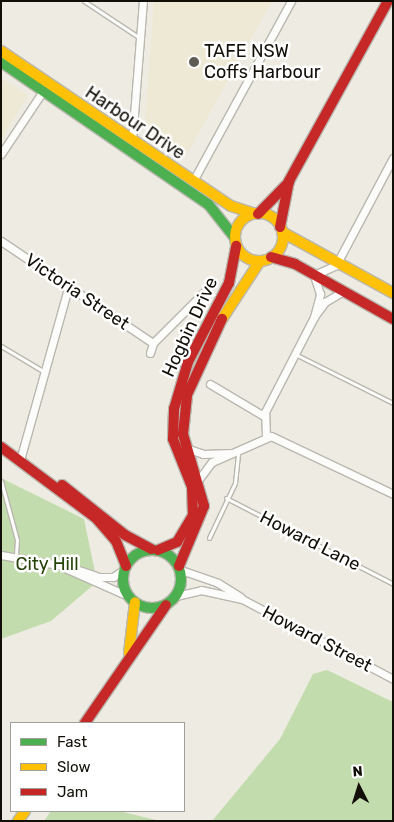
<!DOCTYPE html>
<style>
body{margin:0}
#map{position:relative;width:394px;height:822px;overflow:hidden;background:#eeece2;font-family:Rubik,sans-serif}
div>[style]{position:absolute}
.built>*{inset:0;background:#ede9d5}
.green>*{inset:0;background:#c3dcad}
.roads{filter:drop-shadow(1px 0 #b9b7af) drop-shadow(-1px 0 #b9b7af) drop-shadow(0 1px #b9b7af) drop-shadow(0 -1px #b9b7af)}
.lane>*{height:3px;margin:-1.5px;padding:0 1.5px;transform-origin:1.5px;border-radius:1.5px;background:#fcfcfb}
.street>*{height:7px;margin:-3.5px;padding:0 3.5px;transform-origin:3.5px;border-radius:3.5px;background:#fcfcfb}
.fast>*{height:10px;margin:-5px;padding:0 5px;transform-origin:5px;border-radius:5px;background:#4caf50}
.fast>.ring{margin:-5px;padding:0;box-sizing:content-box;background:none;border:10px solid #4caf50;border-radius:50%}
.slow>*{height:10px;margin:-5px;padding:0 5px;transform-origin:5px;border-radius:5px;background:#ffc107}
.slow>.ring{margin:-5px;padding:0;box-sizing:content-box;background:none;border:10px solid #ffc107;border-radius:50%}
.jam>*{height:10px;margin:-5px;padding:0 5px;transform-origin:5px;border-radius:5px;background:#c62828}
.dots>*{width:14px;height:14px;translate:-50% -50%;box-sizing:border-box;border:2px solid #fff;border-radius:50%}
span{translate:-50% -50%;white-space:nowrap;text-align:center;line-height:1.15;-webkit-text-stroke:5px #fff;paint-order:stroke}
.poi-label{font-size:18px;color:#110f08}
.left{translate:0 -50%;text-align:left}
.street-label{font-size:18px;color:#110f08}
.park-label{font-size:18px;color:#25430a}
.frame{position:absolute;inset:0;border:2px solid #110f08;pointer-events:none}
.legend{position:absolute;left:10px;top:722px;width:175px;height:90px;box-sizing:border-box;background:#fff;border:1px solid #a09f9c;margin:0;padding:6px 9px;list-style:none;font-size:15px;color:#110f08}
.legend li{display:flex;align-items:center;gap:10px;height:25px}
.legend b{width:25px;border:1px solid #a09f9c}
.north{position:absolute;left:334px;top:762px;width:50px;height:50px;-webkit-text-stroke:4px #fff;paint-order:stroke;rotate:355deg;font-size:14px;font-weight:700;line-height:20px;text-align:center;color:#110f08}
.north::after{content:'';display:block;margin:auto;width:18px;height:22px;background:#110f08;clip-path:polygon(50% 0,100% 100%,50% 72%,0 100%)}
</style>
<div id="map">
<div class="built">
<div style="clip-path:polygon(154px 1px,272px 1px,187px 154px,145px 123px)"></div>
<div style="clip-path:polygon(1px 78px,28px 95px,1px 140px)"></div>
</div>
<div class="green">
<div style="clip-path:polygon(1px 478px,84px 519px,97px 582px,51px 621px,1px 639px)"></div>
<div style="clip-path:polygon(327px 670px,393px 702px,393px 821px,212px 821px,280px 739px,313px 674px)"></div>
<div style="clip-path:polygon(51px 811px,119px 811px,160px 821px,44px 821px)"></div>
</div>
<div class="roads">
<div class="lane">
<div style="left:84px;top:1px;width:67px;rotate:33.5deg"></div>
<div style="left:1px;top:346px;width:49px;rotate:30.8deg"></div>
<div style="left:295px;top:354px;width:110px;rotate:26.6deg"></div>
<div style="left:1px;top:481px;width:61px;rotate:74.8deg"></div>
<div style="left:17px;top:540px;width:16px;rotate:94deg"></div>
<div style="left:226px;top:498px;width:188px;rotate:27.2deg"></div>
<div style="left:209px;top:538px;width:61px;rotate:-64.7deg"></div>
<div style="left:235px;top:483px;width:31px;rotate:-84deg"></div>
</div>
<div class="street">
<div style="left:132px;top:140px;width:139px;rotate:-85.5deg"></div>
<div style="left:1px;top:154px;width:79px;rotate:-56.3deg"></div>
<div style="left:193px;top:181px;width:205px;rotate:-61.4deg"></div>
<div style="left:1px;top:241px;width:183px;rotate:33.9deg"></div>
<div style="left:314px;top:317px;width:24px;rotate:-75deg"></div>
<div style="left:320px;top:294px;width:20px;rotate:-108deg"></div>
<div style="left:314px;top:275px;width:24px;rotate:-24deg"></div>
<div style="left:336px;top:265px;width:121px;rotate:-62deg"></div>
<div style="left:150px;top:353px;width:10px;rotate:-73deg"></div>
<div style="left:153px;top:343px;width:85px;rotate:-45deg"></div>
<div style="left:210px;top:384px;width:63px;rotate:30.7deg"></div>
<div style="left:266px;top:436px;width:24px;rotate:-92deg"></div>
<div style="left:265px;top:412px;width:107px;rotate:-62.7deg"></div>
<div style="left:314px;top:317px;width:19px;rotate:-54deg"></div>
<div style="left:325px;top:302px;width:21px;rotate:-31deg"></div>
<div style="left:186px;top:448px;width:18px;rotate:19deg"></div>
<div style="left:203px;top:454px;width:29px;rotate:-2deg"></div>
<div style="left:20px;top:460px;width:179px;rotate:-74.4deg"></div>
<div style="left:199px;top:479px;width:21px;rotate:-53deg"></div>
<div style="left:212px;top:462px;width:64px;rotate:-23.8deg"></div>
<div style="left:271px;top:436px;width:135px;rotate:25.4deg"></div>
<div style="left:1px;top:555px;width:70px;rotate:9.9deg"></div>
<div style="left:70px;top:567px;width:31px;rotate:19deg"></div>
<div style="left:99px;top:577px;width:14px"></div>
<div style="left:113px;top:577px;width:14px;rotate:-34deg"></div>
<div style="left:65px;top:568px;width:71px;rotate:24deg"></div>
<div style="left:181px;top:570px;width:39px;rotate:19deg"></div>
<div style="left:218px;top:583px;width:26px;rotate:32deg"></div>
<div style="left:176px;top:596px;width:26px;rotate:-13deg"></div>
<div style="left:201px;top:590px;width:42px;rotate:12.4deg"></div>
<div style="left:242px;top:599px;width:171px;rotate:27.9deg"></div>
</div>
<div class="fast">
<div style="left:1px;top:62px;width:252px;rotate:34.5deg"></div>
<div style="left:209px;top:205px;width:42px;rotate:51.8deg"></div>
<div class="ring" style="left:123px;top:550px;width:48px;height:48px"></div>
</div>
<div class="slow">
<div style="left:1px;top:51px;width:277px;rotate:34deg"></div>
<div style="left:231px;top:206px;width:25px;rotate:18deg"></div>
<div class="ring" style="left:235px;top:213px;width:38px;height:38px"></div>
<div style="left:282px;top:232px;width:127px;rotate:28.8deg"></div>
<div style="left:222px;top:319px;width:69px;rotate:-56.8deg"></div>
<div style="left:129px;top:653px;width:51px;rotate:-83.3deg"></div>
<div style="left:18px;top:821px;width:12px;rotate:-55deg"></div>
</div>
<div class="jam">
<div style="left:258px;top:214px;width:45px;rotate:-45.9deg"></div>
<div style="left:280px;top:227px;width:47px;rotate:-78.9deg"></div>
<div style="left:289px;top:181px;width:205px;rotate:-61.2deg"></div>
<div style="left:271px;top:257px;width:25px;rotate:16deg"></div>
<div style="left:295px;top:264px;width:112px;rotate:29.3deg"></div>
<div style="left:1px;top:447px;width:119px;rotate:36.8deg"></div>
<div style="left:96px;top:518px;width:30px;rotate:49deg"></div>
<div style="left:116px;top:541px;width:27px;rotate:68deg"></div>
<div style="left:62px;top:485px;width:80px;rotate:38.4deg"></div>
<div style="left:125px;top:535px;width:30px;rotate:28deg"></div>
<div style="left:158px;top:550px;width:21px;rotate:-23deg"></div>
<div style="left:177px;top:542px;width:31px;rotate:-59deg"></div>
<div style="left:193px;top:515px;width:28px;rotate:-92deg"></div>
<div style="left:192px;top:487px;width:52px;rotate:-111.6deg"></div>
<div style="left:173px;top:439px;width:30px;rotate:-88deg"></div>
<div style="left:174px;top:409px;width:49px;rotate:-73.4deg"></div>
<div style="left:188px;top:362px;width:89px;rotate:-62.6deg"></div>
<div style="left:229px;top:283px;width:38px;rotate:-79deg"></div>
<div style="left:179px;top:566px;width:65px;rotate:-67.4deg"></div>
<div style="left:204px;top:506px;width:75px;rotate:-106.3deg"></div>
<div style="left:183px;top:434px;width:39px;rotate:-84deg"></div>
<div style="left:187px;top:395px;width:84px;rotate:-65.3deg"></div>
<div style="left:85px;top:723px;width:143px;rotate:-55.5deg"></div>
</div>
</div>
<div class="dots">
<div style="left:194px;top:62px;background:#5e5c54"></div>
</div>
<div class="poi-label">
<span class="left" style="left:204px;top:62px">TAFE NSW<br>Coffs Harbour</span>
</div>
<div class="street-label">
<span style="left:135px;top:123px;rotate:34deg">Harbour Drive</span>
<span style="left:77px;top:292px;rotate:34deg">Victoria Street</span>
<span style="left:190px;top:327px;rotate:-65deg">Hogbin Drive</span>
<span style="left:310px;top:541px;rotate:27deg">Howard Lane</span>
<span style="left:317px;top:639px;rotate:28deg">Howard Street</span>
</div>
<div class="park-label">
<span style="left:47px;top:564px">City Hill</span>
</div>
<div class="frame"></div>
<ul class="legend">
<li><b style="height:6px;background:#4caf50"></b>Fast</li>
<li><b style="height:6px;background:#ffc107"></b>Slow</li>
<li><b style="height:6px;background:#c62828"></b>Jam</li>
</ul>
<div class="north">N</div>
</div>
